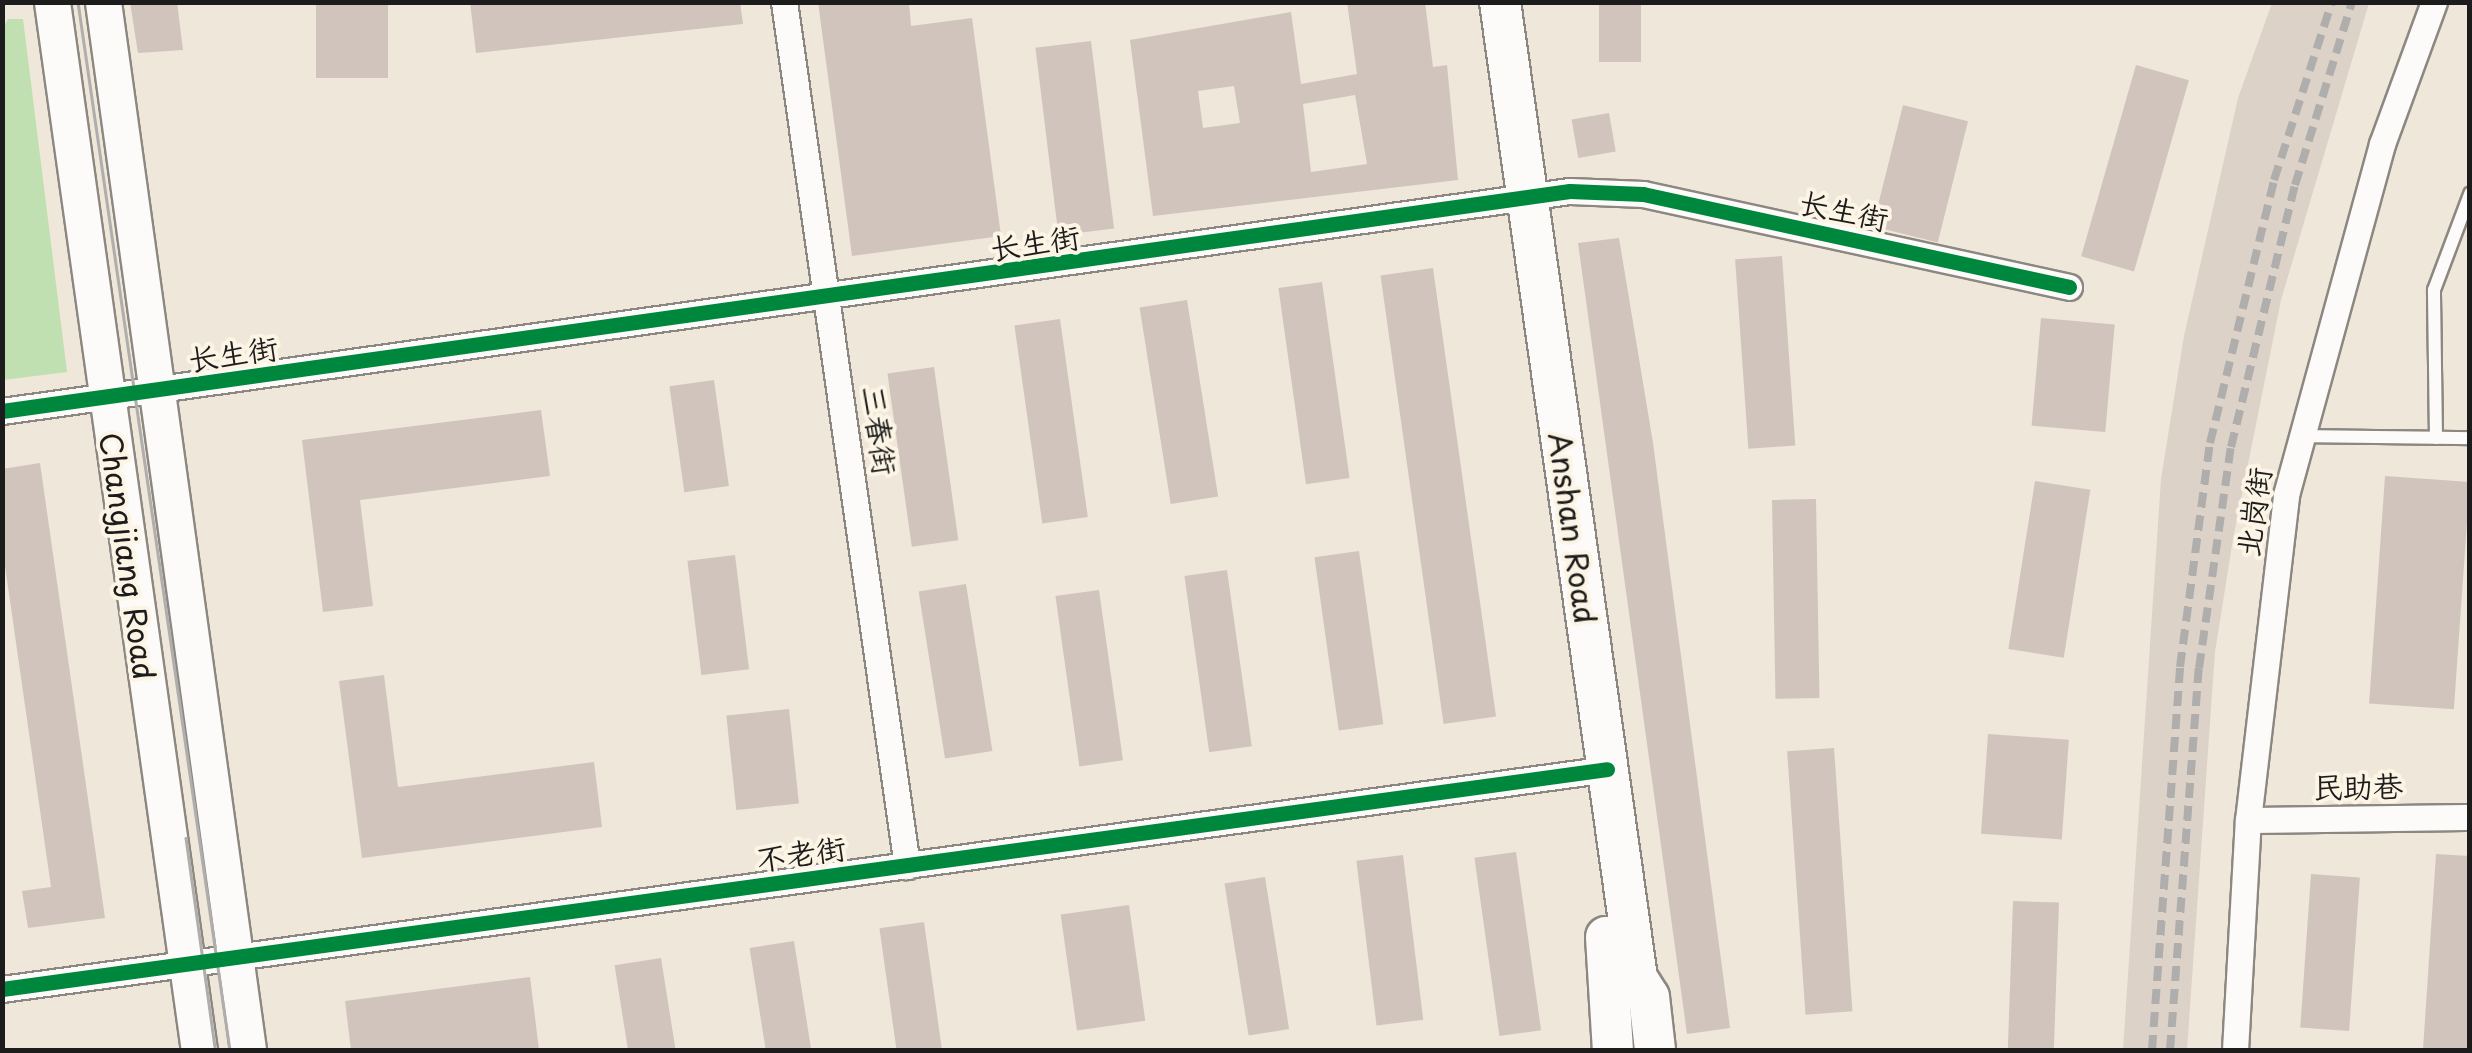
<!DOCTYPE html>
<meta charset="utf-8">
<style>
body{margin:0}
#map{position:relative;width:2472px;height:1053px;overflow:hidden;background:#efe7d9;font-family:"Playpen Sans","LXGW WenKai TC",sans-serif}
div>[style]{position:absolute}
.industrial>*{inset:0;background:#ddd2c8}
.green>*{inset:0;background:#c0e0b1}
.building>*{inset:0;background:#d1c4bd;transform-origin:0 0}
.roads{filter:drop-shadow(2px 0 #8c8881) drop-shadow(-2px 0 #8c8881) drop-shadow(0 2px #8c8881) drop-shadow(0 -2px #8c8881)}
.service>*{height:12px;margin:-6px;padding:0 6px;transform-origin:6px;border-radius:6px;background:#fdfbf9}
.minor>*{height:25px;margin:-12.5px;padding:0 12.5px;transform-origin:12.5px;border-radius:12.5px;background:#fdfbf9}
.secondary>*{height:35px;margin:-17.5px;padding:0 17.5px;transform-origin:17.5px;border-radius:17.5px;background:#fdfbf9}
.primary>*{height:40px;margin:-20px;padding:0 20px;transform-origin:20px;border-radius:20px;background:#fdfbf9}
.tram>*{height:2.5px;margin:-1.25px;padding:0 1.25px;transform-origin:1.25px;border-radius:1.25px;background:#afaeac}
.rail>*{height:8px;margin-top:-4px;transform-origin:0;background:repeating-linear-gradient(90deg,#afaeac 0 15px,transparent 0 23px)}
.cycleway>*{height:15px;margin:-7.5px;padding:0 7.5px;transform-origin:7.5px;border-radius:7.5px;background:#00873e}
span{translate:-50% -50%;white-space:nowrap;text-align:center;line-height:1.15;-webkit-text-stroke:8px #fcf5e5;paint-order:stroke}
.street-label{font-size:30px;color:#1c1c1c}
.frame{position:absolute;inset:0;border:5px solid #1c1c1c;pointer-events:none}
</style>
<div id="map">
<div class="industrial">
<div style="clip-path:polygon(2272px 3px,2369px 3px,2281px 300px,2233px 539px,2215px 652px,2187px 1050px,2123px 1050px,2161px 479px,2184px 336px,2238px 98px)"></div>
</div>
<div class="green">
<div style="clip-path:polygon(8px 19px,23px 19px,67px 372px,3px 380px,2px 29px)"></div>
</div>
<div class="building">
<div style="clip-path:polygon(130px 2px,177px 2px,183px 50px,138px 53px)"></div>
<div style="left:316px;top:2px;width:72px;height:76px"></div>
<div style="clip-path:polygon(470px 2px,740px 2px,743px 24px,476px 53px)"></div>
<div style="clip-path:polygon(818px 2px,909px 2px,911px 26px,972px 18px,1001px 236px,852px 256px)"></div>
<div style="clip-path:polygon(evenodd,1347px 2px,1425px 2px,1433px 67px,1447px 65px,1458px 180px,1153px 216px,1130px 40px,1291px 12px,1301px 84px,1357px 74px,1347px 2px,1234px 86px,1240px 123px,1203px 128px,1198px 91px,1234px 86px,1347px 2px,1355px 95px,1367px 164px,1311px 172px,1303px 104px,1355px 95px)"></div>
<div style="left:1599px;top:2px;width:42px;height:60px"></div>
<div style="left:1091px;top:41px;width:189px;height:56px;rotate:83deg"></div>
<div style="left:2136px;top:65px;width:55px;height:199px;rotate:16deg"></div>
<div style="left:1903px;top:105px;width:67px;height:125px;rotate:14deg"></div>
<div style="left:1609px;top:113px;width:39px;height:38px;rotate:80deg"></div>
<div style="clip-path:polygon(1619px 238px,1653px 443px,1730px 1028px,1687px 1034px,1578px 243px)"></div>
<div style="left:1782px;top:256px;width:190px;height:47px;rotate:86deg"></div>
<div style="left:1433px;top:268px;width:453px;height:53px;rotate:82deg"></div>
<div style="left:1322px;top:282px;width:198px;height:44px;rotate:82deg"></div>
<div style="left:1187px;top:300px;width:199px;height:48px;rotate:81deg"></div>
<div style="left:2041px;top:318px;width:74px;height:108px;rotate:5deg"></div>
<div style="left:1060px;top:319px;width:200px;height:46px;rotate:82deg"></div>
<div style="left:934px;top:367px;width:175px;height:47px;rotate:82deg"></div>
<div style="left:714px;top:380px;width:107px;height:45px;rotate:82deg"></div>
<div style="clip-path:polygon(541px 410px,550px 476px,360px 500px,373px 606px,323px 612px,302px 440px)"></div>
<div style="clip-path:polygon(40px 463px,105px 918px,28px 928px,22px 891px,51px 887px,2px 545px,2px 469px)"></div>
<div style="left:2385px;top:476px;width:85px;height:228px;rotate:4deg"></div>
<div style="left:2035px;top:481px;width:56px;height:170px;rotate:9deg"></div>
<div style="left:1816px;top:499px;width:199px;height:44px;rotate:89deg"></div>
<div style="left:1359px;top:551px;width:175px;height:45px;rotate:82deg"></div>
<div style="left:735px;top:555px;width:115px;height:48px;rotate:83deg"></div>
<div style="left:1227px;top:570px;width:178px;height:43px;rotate:82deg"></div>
<div style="left:966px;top:584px;width:169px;height:48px;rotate:81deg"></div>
<div style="left:1099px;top:590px;width:172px;height:44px;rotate:82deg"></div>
<div style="clip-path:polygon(384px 675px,398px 787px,594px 762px,602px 827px,362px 858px,339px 681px)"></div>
<div style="left:789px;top:709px;width:95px;height:63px;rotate:84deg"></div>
<div style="left:1988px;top:734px;width:81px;height:100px;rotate:4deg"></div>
<div style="left:1834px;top:748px;width:264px;height:47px;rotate:86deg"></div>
<div style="left:1516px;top:852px;width:180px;height:42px;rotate:82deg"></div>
<div style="clip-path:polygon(2436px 854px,2470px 856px,2470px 1050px,2423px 1050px)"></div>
<div style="left:1403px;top:855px;width:166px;height:47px;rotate:83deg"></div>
<div style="left:2311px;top:874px;width:49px;height:154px;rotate:4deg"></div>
<div style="left:1265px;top:877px;width:154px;height:41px;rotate:81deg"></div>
<div style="left:2013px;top:901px;width:46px;height:149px;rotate:2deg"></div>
<div style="left:1129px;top:905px;width:117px;height:69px;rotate:82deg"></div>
<div style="left:924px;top:922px;width:129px;height:45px;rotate:82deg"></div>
<div style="left:794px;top:941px;width:110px;height:45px;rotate:81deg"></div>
<div style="left:661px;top:958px;width:93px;height:47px;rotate:81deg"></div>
<div style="clip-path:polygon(530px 977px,539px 1050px,351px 1050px,345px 1001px)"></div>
</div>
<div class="roads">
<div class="service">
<div style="left:2302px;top:436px;width:168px;rotate:0.7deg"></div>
<div style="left:2436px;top:438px;width:148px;rotate:-90.8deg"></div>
<div style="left:2434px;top:290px;width:103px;rotate:-69.4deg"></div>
</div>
<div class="minor">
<div style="left:784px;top:2px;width:873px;rotate:81.9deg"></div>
<div style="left:2px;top:411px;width:1583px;rotate:-7.99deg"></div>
<div style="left:1570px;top:191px;width:73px;rotate:2.4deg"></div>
<div style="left:1643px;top:194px;width:436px;rotate:12.3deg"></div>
<div style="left:2248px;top:820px;width:222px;rotate:-0.8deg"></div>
<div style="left:2px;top:989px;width:1620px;rotate:-7.8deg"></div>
<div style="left:2235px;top:1050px;width:230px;rotate:-86.8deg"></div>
<div style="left:2248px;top:820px;width:327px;rotate:-83.3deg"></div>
<div style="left:2286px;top:495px;width:364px;rotate:-74.7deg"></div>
<div style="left:2382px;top:144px;width:151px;rotate:-69.9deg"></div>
</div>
<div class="secondary">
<div style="left:52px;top:2px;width:1058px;rotate:82.02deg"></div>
<div style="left:103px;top:2px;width:1058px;rotate:82.12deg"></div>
</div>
<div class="primary">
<div style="left:1500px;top:2px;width:986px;rotate:82.01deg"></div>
<div style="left:1637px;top:978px;width:22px;rotate:58deg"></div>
<div style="left:1649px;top:997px;width:53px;rotate:83.5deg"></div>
<div style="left:1606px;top:937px;width:113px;rotate:86.5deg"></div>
</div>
</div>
<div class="tram">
<div style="left:78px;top:2px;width:1059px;rotate:81.75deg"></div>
<div style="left:186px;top:838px;width:210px;rotate:82.1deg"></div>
</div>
<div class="rail">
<div style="left:2152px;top:1050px;width:384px;rotate:-85.8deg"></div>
<div style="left:2180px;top:667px;width:226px;rotate:-82.4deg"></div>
<div style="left:2210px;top:443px;width:271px;rotate:-76.3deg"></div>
<div style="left:2274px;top:180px;width:187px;rotate:-72deg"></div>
<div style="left:2170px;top:1050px;width:383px;rotate:-85.7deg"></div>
<div style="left:2199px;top:668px;width:223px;rotate:-81.8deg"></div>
<div style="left:2231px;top:447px;width:270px;rotate:-76.3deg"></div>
<div style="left:2295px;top:185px;width:192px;rotate:-72.7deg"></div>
</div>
<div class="cycleway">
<div style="left:2px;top:411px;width:1583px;rotate:-7.99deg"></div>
<div style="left:1570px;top:191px;width:73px;rotate:2.4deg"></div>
<div style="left:1643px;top:194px;width:436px;rotate:12.3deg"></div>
<div style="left:2px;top:989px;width:1620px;rotate:-7.8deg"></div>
</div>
<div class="street-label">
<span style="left:1844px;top:210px;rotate:12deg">长生街</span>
<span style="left:1035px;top:242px;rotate:-8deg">长生街</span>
<span style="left:233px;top:353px;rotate:-8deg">长生街</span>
<span style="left:880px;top:430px;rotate:82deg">三春街</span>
<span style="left:2253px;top:512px;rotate:-82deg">北岗街</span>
<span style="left:1573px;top:528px;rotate:82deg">Anshan Road</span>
<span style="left:128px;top:556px;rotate:82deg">Changjiang Road</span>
<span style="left:2358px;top:786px;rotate:-1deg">民助巷</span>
<span style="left:801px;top:853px;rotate:-8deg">不老街</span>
</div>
<div class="frame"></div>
</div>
